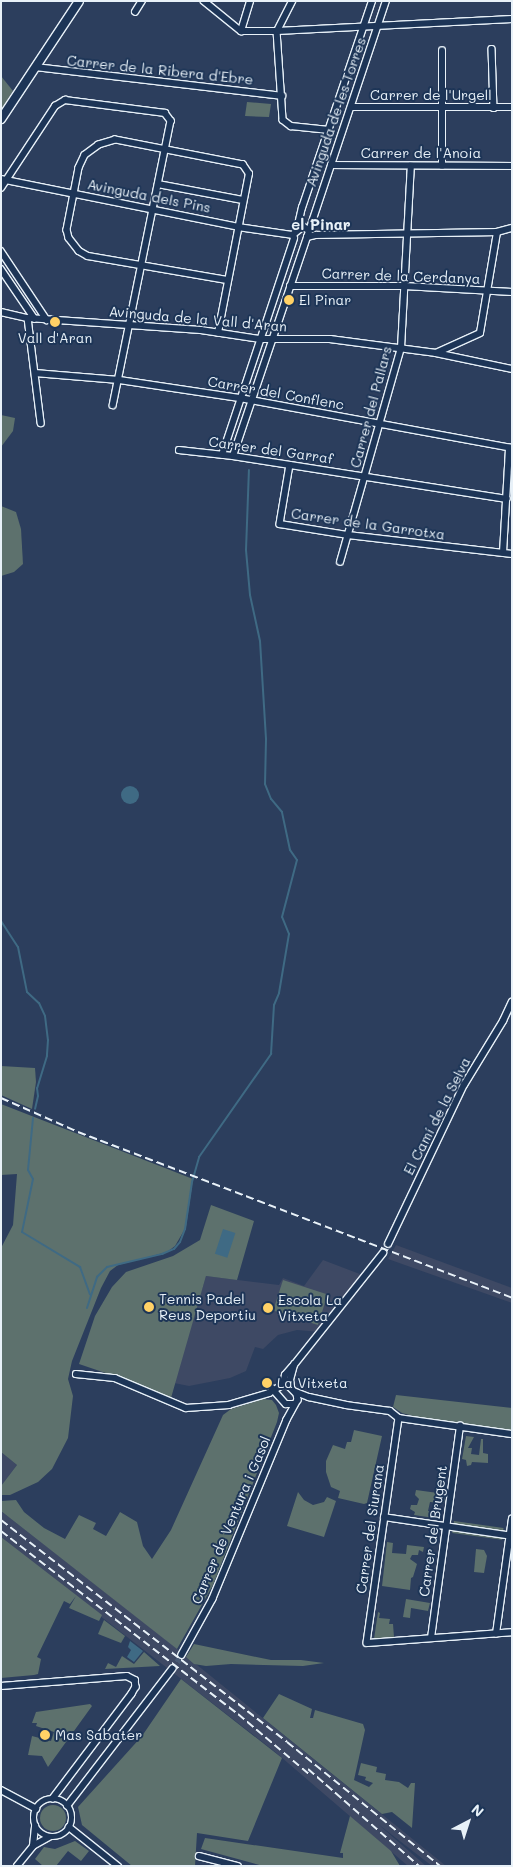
<!DOCTYPE html>
<meta charset="utf-8">
<style>
body{margin:0}
#map{position:relative;width:513px;height:1867px;overflow:hidden;background:#2c3e5d;font-family:Mali,sans-serif}
div>[style]{position:absolute}
.built>*{inset:0;background:#3e4964}
.green>*{inset:0;background:#5d716d;transform-origin:0 0}
.round{border-radius:50%}
.water>*{inset:0;background:#3f6a84;transform-origin:0 0}
.stream>*{height:2px;margin:-1px;padding:0 1px;transform-origin:1px;border-radius:1px;background:#3f6a84}
.minor-tunnel>*{height:5.5px;margin-top:-2.75px;transform-origin:0;background:repeating-linear-gradient(90deg,#485974 0 5.5px,transparent 0 8.5px)}
.roads{filter:drop-shadow(1px 0 #e8f1f8) drop-shadow(-1px 0 #e8f1f8) drop-shadow(0 1px #e8f1f8) drop-shadow(0 -1px #e8f1f8)}
.minor>*{height:5.5px;margin:-2.75px;padding:0 2.75px;transform-origin:2.75px;border-radius:2.75px;background:#1d3557}
.minor>.ring{margin:-2.75px;padding:0;box-sizing:content-box;background:none;border:5.5px solid #1d3557;border-radius:50%}
.tertiary>*{height:8px;margin:-4px;padding:0 4px;transform-origin:4px;border-radius:4px;background:#1d3557}
.rail>*{height:2px;margin-top:-1px;transform-origin:0;background:repeating-linear-gradient(90deg,#e8f1f8 0 8px,transparent 0 12px)}
.dots>*{width:14px;height:14px;translate:-50% -50%;box-sizing:border-box;border:2px solid #1d3557;border-radius:50%}
span{translate:-50% -50%;white-space:nowrap;text-align:center;line-height:1.15;-webkit-text-stroke:4px #1d3557;paint-order:stroke}
.street-label{font-size:14px;color:#e8f1f8}
.poi-label{font-size:14px;color:#e8f1f8}
.left{translate:0 -50%;text-align:left}
.neighbourhood-label{font-size:15px;color:#e8f1f8;font-weight:700}
.frame{position:absolute;inset:0;border:2px solid #e8f1f8;pointer-events:none}
.north{position:absolute;left:443px;top:1797px;width:50px;height:50px;-webkit-text-stroke:4px #1d3557;paint-order:stroke;rotate:40deg;font-size:14px;font-weight:700;line-height:20px;text-align:center;color:#e8f1f8}
.north::after{content:'';display:block;margin:auto;width:18px;height:22px;background:#e8f1f8;clip-path:polygon(50% 0,100% 100%,50% 72%,0 100%)}
</style>
<div id="map">
<div class="built">
<div style="clip-path:polygon(396px 1245px,512px 1288px,512px 1303px,388px 1259px)"></div>
<div style="clip-path:polygon(323px 1260px,365px 1276px,320px 1332px,297px 1330px,278px 1335px,263px 1349px,255px 1347px,246px 1371px,230px 1378px,189px 1386px,174px 1383px,206px 1276px,279px 1285px,283px 1278px,304px 1286px)"></div>
<div style="clip-path:polygon(1px 1452px,17px 1465px,1px 1486px)"></div>
<div style="clip-path:polygon(1px 1511px,155px 1631px,446px 1866px,432px 1866px,378px 1824px,426px 1866px,408px 1866px,274px 1751px,1px 1539px)"></div>
</div>
<div class="green">
<div style="clip-path:polygon(1px 76px,13px 91px,1px 110px)"></div>
<div style="clip-path:polygon(247px 102px,271px 104px,269px 117px,245px 116px)"></div>
<div style="clip-path:polygon(1px 415px,15px 418px,13px 431px,1px 447px)"></div>
<div style="clip-path:polygon(1px 506px,16px 512px,21px 529px,23px 564px,14px 572px,1px 576px)"></div>
<div style="clip-path:polygon(1px 1066px,35px 1068px,36px 1082px,32px 1109px,1px 1095px)"></div>
<div style="clip-path:polygon(1px 1104px,193px 1179px,186px 1227px,175px 1246px,167px 1252px,118px 1265px,110px 1271px,101px 1288px,72px 1361px,68px 1379px,73px 1396px,68px 1438px,52px 1469px,38px 1482px,10px 1495px,1px 1495px,1px 1486px,17px 1465px,1px 1452px,1px 1248px,13px 1225px,17px 1174px,1px 1175px)"></div>
<div style="clip-path:polygon(211px 1205px,254px 1221px,237px 1280px,206px 1276px,171px 1398px,135px 1383px,79px 1364px,95px 1316px,112px 1287px,126px 1272px,173px 1256px,200px 1240px)"></div>
<div style="left:283px;top:1280px;width:47px;height:32px;rotate:18deg"></div>
<div style="clip-path:polygon(396px 1395px,512px 1408px,512px 1431px,428px 1420px,402px 1413px,393px 1407px)"></div>
<div style="clip-path:polygon(263px 1399px,272px 1400px,276px 1405px,279px 1413px,277px 1422px,213px 1585px,177px 1649px,1px 1511px,1px 1501px,16px 1500px,24px 1512px,44px 1528px,65px 1539px,79px 1515px,96px 1523px,93px 1529px,106px 1536px,120px 1512px,137px 1522px,143px 1546px,152px 1559px,171px 1530px,223px 1415px,231px 1409px)"></div>
<div style="clip-path:polygon(354px 1430px,382px 1436px,367px 1503px,364px 1504px,338px 1498px,340px 1491px,331px 1487px,326px 1472px,326px 1461px,333px 1445px,345px 1449px,347px 1442px,351px 1442px)"></div>
<div style="clip-path:polygon(466px 1436px,474px 1437px,468px 1448px,472px 1448px,471px 1454px,479px 1455px,481px 1439px,483px 1439px,483px 1453px,488px 1454px,488px 1463px,472px 1462px,471px 1465px,467px 1466px,466px 1460px,462px 1459px)"></div>
<div style="clip-path:polygon(416px 1490px,445px 1494px,444px 1503px,430px 1502px,428px 1511px,442px 1514px,441px 1519px,414px 1515px,415px 1512px,410px 1509px,411px 1505px,417px 1505px,419px 1499px,415px 1495px)"></div>
<div style="clip-path:polygon(298px 1492px,304px 1500px,313px 1505px,324px 1502px,327px 1497px,336px 1501px,324px 1537px,287px 1526px)"></div>
<div style="left:454px;top:1521px;width:50px;height:12px;rotate:8deg"></div>
<div style="clip-path:polygon(1px 1537px,102px 1615px,99px 1621px,69px 1608px,76px 1596px,70px 1604px,64px 1601px,37px 1657px,41px 1659px,38px 1674px,34px 1675px,1px 1678px)"></div>
<div style="clip-path:polygon(387px 1542px,393px 1543px,392px 1553px,406px 1554px,407px 1545px,424px 1547px,423px 1552px,419px 1550px,418px 1555px,412px 1555px,410px 1559px,417px 1564px,413px 1577px,411px 1578px,410px 1590px,382px 1586px)"></div>
<div style="clip-path:polygon(476px 1549px,484px 1550px,487px 1556px,484px 1573px,474px 1572px)"></div>
<div style="clip-path:polygon(406px 1599px,430px 1603px,428px 1611px,411px 1608px,410px 1618px,403px 1617px)"></div>
<div style="clip-path:polygon(378px 1612px,380px 1613px,379px 1618px,390px 1619px,389px 1624px,393px 1624px,394px 1637px,374px 1639px)"></div>
<div style="clip-path:polygon(104px 1620px,125px 1636px,121px 1643px,98px 1634px)"></div>
<div style="clip-path:polygon(194px 1644px,271px 1660px,301px 1660px,324px 1663px,303px 1666px,231px 1664px,206px 1666px,194px 1664px,186px 1657px)"></div>
<div style="clip-path:polygon(144px 1652px,160px 1666px,105px 1669px,108px 1663px,116px 1667px,122px 1656px,134px 1664px)"></div>
<div style="clip-path:polygon(181px 1679px,282px 1758px,248px 1841px,197px 1833px,195px 1866px,132px 1866px,82px 1825px,78px 1807px,142px 1736px)"></div>
<div style="clip-path:polygon(279px 1694px,312px 1709px,310px 1718px,313px 1718px,315px 1710px,363px 1724px,365px 1730px,354px 1780px,369px 1787px,373px 1783px,365px 1780px,366px 1777px,358px 1775px,361px 1763px,377px 1767px,376px 1772px,386px 1774px,385px 1780px,399px 1782px,408px 1788px,411px 1783px,415px 1783px,412px 1828px,392px 1812px,382px 1814px,263px 1718px)"></div>
<div style="clip-path:polygon(90px 1704px,92px 1706px,48px 1767px,42px 1756px,28px 1755px,32px 1736px,51px 1741px,54px 1732px,36px 1726px,37px 1723px,32px 1723px,36px 1712px)"></div>
<div class="round" style="left:40px;top:1805px;width:26px;height:26px"></div>
<div style="clip-path:polygon(350px 1816px,391px 1851px,400px 1866px,263px 1866px,201px 1849px,205px 1838px,343px 1858px,343px 1853px,340px 1853px)"></div>
<div style="clip-path:polygon(75px 1841px,89px 1851px,81px 1861px,68px 1851px,56px 1866px,43px 1866px,35px 1859px,44px 1847px,55px 1849px)"></div>
</div>
<div class="water">
<div class="round" style="left:121px;top:786px;width:18px;height:18px"></div>
<div style="left:223px;top:1229px;width:13px;height:26px;rotate:18deg"></div>
<div style="clip-path:polygon(130px 1641px,143px 1651px,134px 1662px,127px 1657px,131px 1650px,128px 1647px)"></div>
</div>
<div class="stream">
<div style="left:1px;top:921px;width:31px;rotate:57deg"></div>
<div style="left:18px;top:947px;width:46px;rotate:78.7deg"></div>
<div style="left:27px;top:992px;width:16px;rotate:43deg"></div>
<div style="left:39px;top:1003px;width:14px;rotate:65deg"></div>
<div style="left:45px;top:1016px;width:24px;rotate:83deg"></div>
<div style="left:48px;top:1040px;width:16px;rotate:94deg"></div>
<div style="left:47px;top:1056px;width:34px;rotate:107deg"></div>
<div style="left:37px;top:1088px;width:8px;rotate:83deg"></div>
<div style="left:38px;top:1096px;width:13px;rotate:103deg"></div>
<div style="left:33px;top:1118px;width:52px;rotate:95.5deg"></div>
<div style="left:28px;top:1170px;width:10px;rotate:61deg"></div>
<div style="left:33px;top:1179px;width:54px;rotate:101.7deg"></div>
<div style="left:22px;top:1232px;width:68px;rotate:31.1deg"></div>
<div style="left:80px;top:1267px;width:29px;rotate:70deg"></div>
<div style="left:87px;top:1308px;width:33px;rotate:-72deg"></div>
<div style="left:97px;top:1277px;width:14px;rotate:-45deg"></div>
<div style="left:107px;top:1267px;width:57px;rotate:-13.3deg"></div>
<div style="left:162px;top:1254px;width:13px;rotate:-23deg"></div>
<div style="left:174px;top:1249px;width:9px;rotate:-49deg"></div>
<div style="left:180px;top:1242px;width:14px;rotate:-69deg"></div>
<div style="left:185px;top:1229px;width:48px;rotate:-81.5deg"></div>
<div style="left:192px;top:1182px;width:26px;rotate:-74deg"></div>
<div style="left:199px;top:1157px;width:126px;rotate:-55deg"></div>
<div style="left:271px;top:1054px;width:49px;rotate:-86.5deg"></div>
<div style="left:274px;top:1005px;width:13px;rotate:-67deg"></div>
<div style="left:279px;top:993px;width:60px;rotate:-80.4deg"></div>
<div style="left:289px;top:934px;width:18px;rotate:-112deg"></div>
<div style="left:282px;top:917px;width:59px;rotate:-75.3deg"></div>
<div style="left:297px;top:860px;width:12px;rotate:-125deg"></div>
<div style="left:290px;top:850px;width:39px;rotate:-102deg"></div>
<div style="left:282px;top:812px;width:17px;rotate:-130deg"></div>
<div style="left:271px;top:799px;width:16px;rotate:-112deg"></div>
<div style="left:265px;top:784px;width:45px;rotate:-88.7deg"></div>
<div style="left:266px;top:739px;width:98px;rotate:-93.5deg"></div>
<div style="left:260px;top:641px;width:47px;rotate:-102.3deg"></div>
<div style="left:250px;top:595px;width:45px;rotate:-95.1deg"></div>
<div style="left:246px;top:550px;width:80px;rotate:-87.9deg"></div>
</div>
<div class="minor-tunnel">
<div style="left:172px;top:1669px;width:17px;rotate:-54deg"></div>
</div>
<div class="roads">
<div class="minor">
<div style="left:204px;top:1px;width:48px;rotate:39deg"></div>
<div style="left:241px;top:31px;width:36px"></div>
<div style="left:277px;top:31px;width:235px;rotate:-2.9deg"></div>
<div style="left:135px;top:12px;width:13px;rotate:-58deg"></div>
<div style="left:241px;top:31px;width:31px;rotate:-73deg"></div>
<div style="left:277px;top:31px;width:89px;rotate:86.1deg"></div>
<div style="left:283px;top:120px;width:10px;rotate:37deg"></div>
<div style="left:291px;top:126px;width:38px;rotate:6deg"></div>
<div style="left:277px;top:31px;width:34px;rotate:-63deg"></div>
<div style="left:492px;top:49px;width:59px;rotate:88.1deg"></div>
<div style="left:36px;top:67px;width:248px;rotate:6.7deg"></div>
<div style="left:351px;top:107px;width:161px"></div>
<div style="left:331px;top:165px;width:181px;rotate:0.3deg"></div>
<div style="left:442px;top:166px;width:115px;rotate:-90deg"></div>
<div style="left:1px;top:179px;width:242px;rotate:11.4deg"></div>
<div style="left:238px;top:227px;width:56px;rotate:8.3deg"></div>
<div style="left:158px;top:184px;width:86px;rotate:10.7deg"></div>
<div style="left:1px;top:188px;width:98px;rotate:-56.6deg"></div>
<div style="left:55px;top:106px;width:12px;rotate:-31deg"></div>
<div style="left:65px;top:100px;width:101px;rotate:7.4deg"></div>
<div style="left:165px;top:113px;width:10px;rotate:53deg"></div>
<div style="left:171px;top:121px;width:290px;rotate:101.5deg"></div>
<div style="left:297px;top:229px;width:22px;rotate:-77deg"></div>
<div style="left:302px;top:208px;width:219px;rotate:-71.3deg"></div>
<div style="left:309px;top:231px;width:243px;rotate:-71.5deg"></div>
<div style="left:307px;top:237px;width:9px;rotate:-13deg"></div>
<div style="left:316px;top:235px;width:181px;rotate:-0.9deg"></div>
<div style="left:1px;top:251px;width:83px;rotate:56.3deg"></div>
<div style="left:1px;top:269px;width:60px;rotate:55.8deg"></div>
<div style="left:290px;top:286px;width:114px"></div>
<div style="left:404px;top:286px;width:108px;rotate:3.2deg"></div>
<div style="left:1px;top:312px;width:28px;rotate:13deg"></div>
<div style="left:28px;top:318px;width:173px;rotate:4deg"></div>
<div style="left:201px;top:330px;width:60px;rotate:8.7deg"></div>
<div style="left:260px;top:339px;width:70px"></div>
<div style="left:330px;top:339px;width:107px;rotate:7.5deg"></div>
<div style="left:436px;top:353px;width:48px;rotate:-24.4deg"></div>
<div style="left:480px;top:333px;width:102px;rotate:-80.4deg"></div>
<div style="left:497px;top:232px;width:16px;rotate:-15deg"></div>
<div style="left:28px;top:318px;width:106px;rotate:82.9deg"></div>
<div style="left:218px;top:333px;width:162px;rotate:-79deg"></div>
<div style="left:249px;top:174px;width:11px;rotate:-124deg"></div>
<div style="left:243px;top:165px;width:130px;rotate:-168.9deg"></div>
<div style="left:115px;top:140px;width:17px;rotate:163deg"></div>
<div style="left:99px;top:145px;width:17px;rotate:144deg"></div>
<div style="left:85px;top:155px;width:14px;rotate:115deg"></div>
<div style="left:79px;top:168px;width:63px;rotate:101deg"></div>
<div style="left:67px;top:230px;width:8px;rotate:76deg"></div>
<div style="left:69px;top:238px;width:16px;rotate:52deg"></div>
<div style="left:79px;top:251px;width:10px;rotate:29deg"></div>
<div style="left:88px;top:256px;width:141px;rotate:9.8deg"></div>
<div style="left:436px;top:353px;width:78px;rotate:11.9deg"></div>
<div style="left:35px;top:373px;width:84px;rotate:4.8deg"></div>
<div style="left:119px;top:380px;width:122px;rotate:8.5deg"></div>
<div style="left:240px;top:398px;width:277px;rotate:10.4deg"></div>
<div style="left:179px;top:450px;width:54px;rotate:6.3deg"></div>
<div style="left:233px;top:456px;width:277px;rotate:8.9deg"></div>
<div style="left:222px;top:455px;width:228px;rotate:-71.6deg"></div>
<div style="left:233px;top:456px;width:237px;rotate:-71.3deg"></div>
<div style="left:309px;top:231px;width:7px;rotate:-146deg"></div>
<div style="left:303px;top:227px;width:13px;rotate:141deg"></div>
<div style="left:290px;top:465px;width:60px;rotate:99.6deg"></div>
<div style="left:280px;top:524px;width:69px;rotate:9.2deg"></div>
<div style="left:348px;top:535px;width:165px;rotate:6.6deg"></div>
<div style="left:503px;top:553px;width:105px;rotate:-86.7deg"></div>
<div style="left:340px;top:562px;width:223px;rotate:-74.1deg"></div>
<div style="left:401px;top:348px;width:182px;rotate:-86.9deg"></div>
<div style="left:388px;top:1244px;width:176px;rotate:-64.5deg"></div>
<div style="left:464px;top:1085px;width:75px;rotate:-58.6deg"></div>
<div style="left:503px;top:1021px;width:21px;rotate:-65deg"></div>
<div style="left:76px;top:1374px;width:39px;rotate:6deg"></div>
<div style="left:115px;top:1378px;width:77px;rotate:22.9deg"></div>
<div style="left:186px;top:1408px;width:43px;rotate:-4deg"></div>
<div style="left:229px;top:1405px;width:42px;rotate:-16.7deg"></div>
<div style="left:269px;top:1393px;width:20px;rotate:-30deg"></div>
<div style="left:286px;top:1383px;width:16px;rotate:45deg"></div>
<div style="left:297px;top:1394px;width:6px;rotate:81deg"></div>
<div style="left:298px;top:1400px;width:23px;rotate:119deg"></div>
<div style="left:287px;top:1420px;width:194px;rotate:112.5deg"></div>
<div style="left:213px;top:1599px;width:64px;rotate:119deg"></div>
<div style="left:283px;top:1384px;width:9px;rotate:-77deg"></div>
<div style="left:285px;top:1375px;width:11px;rotate:-49deg"></div>
<div style="left:291px;top:1387px;width:7px;rotate:-98deg"></div>
<div style="left:290px;top:1380px;width:16px;rotate:-75deg"></div>
<div style="left:294px;top:1365px;width:143px;rotate:-51.5deg"></div>
<div style="left:272px;top:1388px;width:21px;rotate:49deg"></div>
<div style="left:286px;top:1404px;width:8px"></div>
<div style="left:296px;top:1392px;width:14px;rotate:21deg"></div>
<div style="left:309px;top:1397px;width:38px;rotate:12deg"></div>
<div style="left:346px;top:1405px;width:44px;rotate:7.8deg"></div>
<div style="left:390px;top:1411px;width:11px;rotate:38deg"></div>
<div style="left:399px;top:1418px;width:114px;rotate:8.1deg"></div>
<div style="left:399px;top:1418px;width:227px;rotate:98.1deg"></div>
<div style="left:367px;top:1643px;width:145px;rotate:-4.3deg"></div>
<div style="left:384px;top:1517px;width:129px;rotate:8.4deg"></div>
<div style="left:496px;top:1634px;width:116px;rotate:-82.1deg"></div>
<div style="left:431px;top:1638px;width:214px;rotate:-82.2deg"></div>
<div style="left:1px;top:1686px;width:126px;rotate:-4.5deg"></div>
<div style="left:127px;top:1676px;width:9px;rotate:27deg"></div>
<div style="left:135px;top:1680px;width:7px;rotate:82deg"></div>
<div style="left:136px;top:1687px;width:8px;rotate:120deg"></div>
<div style="left:132px;top:1694px;width:131px;rotate:127deg"></div>
<div style="left:1px;top:1790px;width:40px;rotate:28deg"></div>
<div class="ring" style="left:34px;top:1799px;width:32.5px;height:32.5px"></div>
<div style="left:67px;top:1806px;width:173px;rotate:-52.5deg"></div>
<div style="left:69px;top:1827px;width:63px;rotate:38.5deg"></div>
<div style="left:33px;top:1846px;width:20px;rotate:-84deg"></div>
<div style="left:199px;top:1856px;width:40px;rotate:14.4deg"></div>
<div style="left:17px;top:1866px;width:26px;rotate:-51deg"></div>
<div style="left:33px;top:1846px;width:18px;rotate:-29deg"></div>
</div>
<div class="tertiary">
<div style="left:1px;top:119px;width:141px;rotate:-56.5deg"></div>
</div>
</div>
<div class="rail">
<div style="left:1px;top:1098px;width:84px;rotate:23.8deg"></div>
<div style="left:78px;top:1132px;width:465px;rotate:20.9deg"></div>
<div style="left:1px;top:1520px;width:362px;rotate:37.8deg"></div>
<div style="left:287px;top:1742px;width:197px;rotate:39deg"></div>
<div style="left:1px;top:1531px;width:299px;rotate:37.7deg"></div>
<div style="left:238px;top:1714px;width:96px;rotate:40.3deg"></div>
<div style="left:308px;top:1769px;width:147px;rotate:41.1deg"></div>
</div>
<div class="dots">
<div style="left:289px;top:300px;background:#ffd166"></div>
<div style="left:55px;top:322px;background:#ffd166"></div>
<div style="left:149px;top:1307px;background:#ffd166"></div>
<div style="left:268px;top:1308px;background:#ffd166"></div>
<div style="left:267px;top:1383px;background:#ffd166"></div>
<div style="left:45px;top:1735px;background:#ffd166"></div>
</div>
<div class="street-label">
<span style="left:160px;top:70px;rotate:6deg">Carrer de la Ribera d'Ebre</span>
<span style="left:431px;top:95px">Carrer de l'Urgell</span>
<span style="left:336px;top:112px;rotate:-71deg">Avinguda de les Torres</span>
<span style="left:421px;top:153px">Carrer de l'Anoia</span>
<span style="left:149px;top:196px;rotate:11deg">Avinguda dels Pins</span>
<span style="left:401px;top:276px;rotate:2deg">Carrer de la Cerdanya</span>
<span style="left:198px;top:319px;rotate:5deg">Avinguda de la Vall d'Aran</span>
<span style="left:276px;top:393px;rotate:10deg">Carrer del Conflenc</span>
<span style="left:371px;top:407px;rotate:-75deg">Carrer del Pallars</span>
<span style="left:271px;top:450px;rotate:8deg">Carrer del Garraf</span>
<span style="left:368px;top:524px;rotate:8deg">Carrer de la Garrotxa</span>
<span style="left:437px;top:1116px;rotate:-63deg">El Camí de la Selva</span>
<span style="left:231px;top:1520px;rotate:-67deg">Carrer de Ventura i Gasol</span>
<span style="left:370px;top:1529px;rotate:-82deg">Carrer del Siurana</span>
<span style="left:433px;top:1531px;rotate:-82deg">Carrer del Brugent</span>
</div>
<div class="poi-label">
<span class="left" style="left:299px;top:300px">El Pinar</span>
<span style="left:55px;top:338px">Vall d'Aran</span>
<span class="left" style="left:159px;top:1307px">Tennis Padel<br>Reus Deportiu</span>
<span class="left" style="left:278px;top:1308px">Escola La<br>Vitxeta</span>
<span class="left" style="left:277px;top:1383px">La Vitxeta</span>
<span class="left" style="left:55px;top:1735px">Mas Sabater</span>
</div>
<div class="neighbourhood-label">
<span style="left:321px;top:225px">el Pinar</span>
</div>
<div class="frame"></div>
<div class="north">N</div>
</div>
